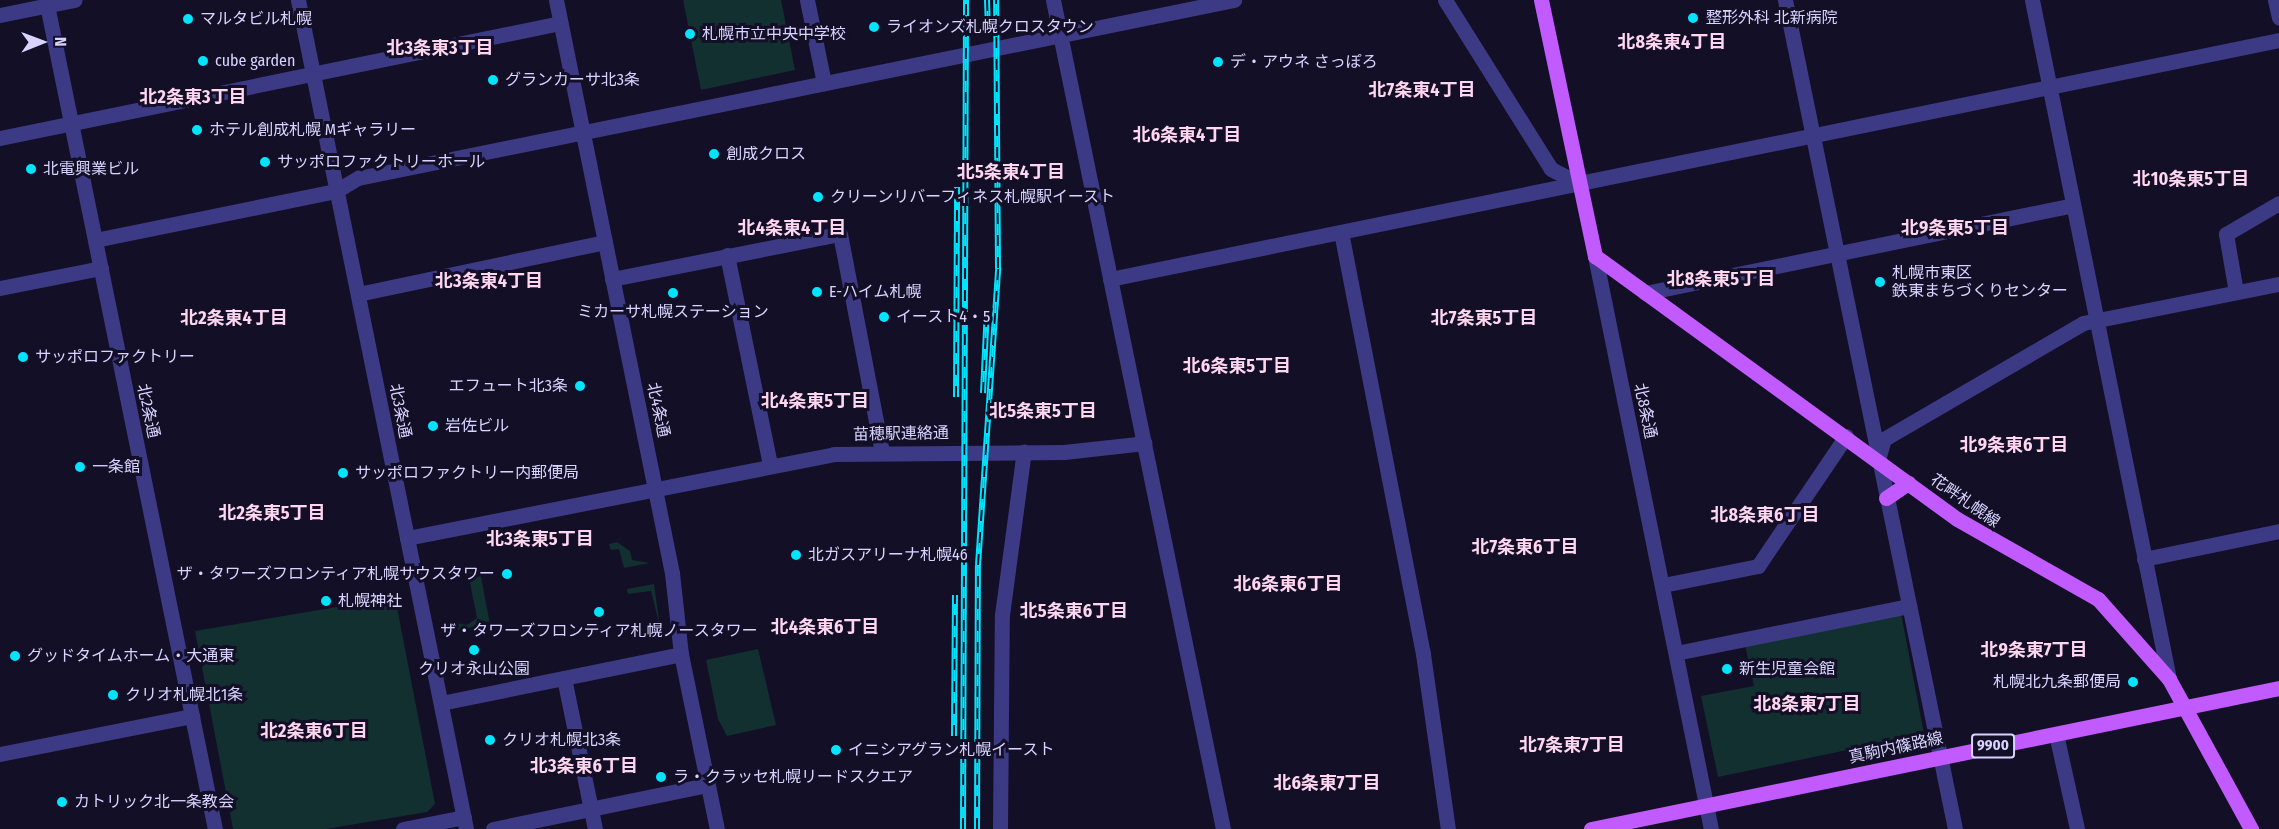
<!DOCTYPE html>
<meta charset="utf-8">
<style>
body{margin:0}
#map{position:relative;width:2279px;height:829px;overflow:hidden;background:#130f26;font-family:"Fira Sans Condensed","Noto Sans JP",sans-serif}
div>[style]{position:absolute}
.green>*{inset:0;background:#12302f}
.minor>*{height:15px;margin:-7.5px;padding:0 7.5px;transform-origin:7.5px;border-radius:7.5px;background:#3d3a85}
.major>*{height:15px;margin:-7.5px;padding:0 7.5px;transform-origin:7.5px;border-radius:7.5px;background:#c25bff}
.rail>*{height:6px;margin-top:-3px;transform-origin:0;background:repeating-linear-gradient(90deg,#130f26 0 11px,#00e5ff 0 22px);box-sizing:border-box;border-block:2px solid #00e5ff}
.dots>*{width:16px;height:16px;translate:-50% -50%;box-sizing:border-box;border:3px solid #130f26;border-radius:50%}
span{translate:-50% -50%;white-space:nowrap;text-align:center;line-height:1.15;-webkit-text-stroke:6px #130f26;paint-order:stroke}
.shield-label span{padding:2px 4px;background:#130f26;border:2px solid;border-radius:4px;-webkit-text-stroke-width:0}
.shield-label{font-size:15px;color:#d9d4ff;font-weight:700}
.poi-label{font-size:16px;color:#d9d4ff}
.left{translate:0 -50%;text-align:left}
.right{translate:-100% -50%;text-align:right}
.street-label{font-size:16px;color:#d9d4ff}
.neighbourhood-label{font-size:18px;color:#ffd6f0;font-weight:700}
.north{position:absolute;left:12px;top:12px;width:60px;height:60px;-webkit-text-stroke:4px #130f26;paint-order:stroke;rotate:89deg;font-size:16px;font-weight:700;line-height:24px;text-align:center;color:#d9d4ff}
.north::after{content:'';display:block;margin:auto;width:21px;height:27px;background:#d9d4ff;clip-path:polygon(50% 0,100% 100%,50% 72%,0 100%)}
</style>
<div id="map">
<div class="green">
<div style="clip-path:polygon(683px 0,781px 0,795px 70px,701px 90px)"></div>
<div style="clip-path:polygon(617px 542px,630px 551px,632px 560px,650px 563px,624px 568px,619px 549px,611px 550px,609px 544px)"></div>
<div style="clip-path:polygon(479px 566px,490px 624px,452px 631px,450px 622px,467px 625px,477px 618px,469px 578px,470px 569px)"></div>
<div style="clip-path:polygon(654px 584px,660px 627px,651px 591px,628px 594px,627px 589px)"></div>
<div style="clip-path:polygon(395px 597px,435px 804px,427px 812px,326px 829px,233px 829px,195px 631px)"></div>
<div style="clip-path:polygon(1901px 613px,1924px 734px,1718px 777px,1701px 696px,1754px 686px,1745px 645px)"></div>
<div style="clip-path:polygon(758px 649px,776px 725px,727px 736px,718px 719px,706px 660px)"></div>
</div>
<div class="minor">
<div style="left:46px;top:0;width:846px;rotate:78.48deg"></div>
<div style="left:298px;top:0;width:846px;rotate:78.54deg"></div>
<div style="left:556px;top:0;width:585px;rotate:78.56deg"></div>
<div style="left:672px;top:573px;width:81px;rotate:83.7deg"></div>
<div style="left:681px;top:654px;width:179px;rotate:78.4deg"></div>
<div style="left:807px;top:0;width:85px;rotate:78.4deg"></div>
<div style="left:1053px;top:0;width:846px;rotate:78.41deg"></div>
<div style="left:1445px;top:0;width:199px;rotate:57.9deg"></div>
<div style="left:1551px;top:169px;width:28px;rotate:27deg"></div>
<div style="left:1785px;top:0;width:846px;rotate:78.41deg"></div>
<div style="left:2032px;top:0;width:693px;rotate:78.59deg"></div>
<div style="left:2275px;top:0;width:18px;rotate:77deg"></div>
<div style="left:0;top:15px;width:76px;rotate:-11.5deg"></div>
<div style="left:0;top:138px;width:572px;rotate:-11.6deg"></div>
<div style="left:1341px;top:232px;width:430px;rotate:79deg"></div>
<div style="left:1423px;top:654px;width:177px;rotate:81.9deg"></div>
<div style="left:95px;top:240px;width:246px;rotate:-11.5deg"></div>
<div style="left:336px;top:191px;width:26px;rotate:-31deg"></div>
<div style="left:358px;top:178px;width:894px;rotate:-11.49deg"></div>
<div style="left:727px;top:255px;width:214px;rotate:78.4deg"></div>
<div style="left:1595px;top:256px;width:585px;rotate:78.56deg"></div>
<div style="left:612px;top:279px;width:232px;rotate:-11.2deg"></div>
<div style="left:840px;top:234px;width:222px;rotate:79.1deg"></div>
<div style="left:1110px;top:279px;width:1193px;rotate:-11.55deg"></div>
<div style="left:0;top:288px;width:103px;rotate:-11.2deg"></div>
<div style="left:2236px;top:292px;width:59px;rotate:-99.8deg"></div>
<div style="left:2226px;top:234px;width:61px;rotate:-30.3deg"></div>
<div style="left:1645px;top:293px;width:436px;rotate:-11.6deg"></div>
<div style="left:358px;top:294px;width:252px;rotate:-11.9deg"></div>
<div style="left:1879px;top:456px;width:18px;rotate:-74deg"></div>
<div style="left:1884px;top:439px;width:230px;rotate:-30.2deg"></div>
<div style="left:2083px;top:323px;width:200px;rotate:-11.3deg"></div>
<div style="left:407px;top:538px;width:435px;rotate:-11.1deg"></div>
<div style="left:834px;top:454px;width:230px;rotate:-0.5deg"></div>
<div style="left:1064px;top:452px;width:81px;rotate:-6.3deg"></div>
<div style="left:2144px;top:559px;width:138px;rotate:-11.7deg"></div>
<div style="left:1663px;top:585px;width:97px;rotate:-11.3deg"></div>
<div style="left:1758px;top:566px;width:157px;rotate:-55.9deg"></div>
<div style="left:1676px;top:653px;width:238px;rotate:-11.4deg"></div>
<div style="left:564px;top:678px;width:154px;rotate:78.4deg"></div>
<div style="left:441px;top:703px;width:245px;rotate:-11.5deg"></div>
<div style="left:2056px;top:734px;width:97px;rotate:77.5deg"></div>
<div style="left:0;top:754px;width:196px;rotate:-11.2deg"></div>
<div style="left:403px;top:829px;width:62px;rotate:-11.1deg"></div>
<div style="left:493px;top:829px;width:219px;rotate:-11.6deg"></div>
<div style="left:1000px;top:829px;width:214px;rotate:-89.5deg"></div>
<div style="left:1002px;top:615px;width:165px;rotate:-82.4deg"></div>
</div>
<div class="major">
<div style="left:1541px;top:0;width:262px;rotate:78.1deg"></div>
<div style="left:1595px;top:256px;width:447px;rotate:36deg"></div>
<div style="left:1957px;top:519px;width:162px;rotate:29.6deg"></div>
<div style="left:2098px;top:599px;width:107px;rotate:48.4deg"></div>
<div style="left:2169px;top:679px;width:171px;rotate:61.3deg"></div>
<div style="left:1886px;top:498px;width:27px;rotate:-34deg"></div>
<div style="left:1591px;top:829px;width:702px;rotate:-11.58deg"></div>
</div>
<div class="rail">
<div style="left:987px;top:0;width:27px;rotate:88deg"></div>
<div style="left:983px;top:393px;width:84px;rotate:-87.3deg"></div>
<div style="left:956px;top:397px;width:210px;rotate:-89.7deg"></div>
<div style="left:954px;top:736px;width:141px;rotate:-89.6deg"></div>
<div style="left:963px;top:829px;width:829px;rotate:-89.79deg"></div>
<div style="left:977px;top:829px;width:264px;rotate:-89.8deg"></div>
<div style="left:978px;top:565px;width:298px;rotate:-86.1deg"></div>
<div style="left:998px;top:268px;width:268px;rotate:-90.4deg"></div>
</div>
<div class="dots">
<div style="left:1693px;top:18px;background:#00e5ff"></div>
<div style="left:188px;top:19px;background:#00e5ff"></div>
<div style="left:874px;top:27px;background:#00e5ff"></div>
<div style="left:690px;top:34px;background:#00e5ff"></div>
<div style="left:203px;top:61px;background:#00e5ff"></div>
<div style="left:1218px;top:62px;background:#00e5ff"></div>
<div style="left:493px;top:80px;background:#00e5ff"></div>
<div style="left:197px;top:130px;background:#00e5ff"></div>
<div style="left:714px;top:154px;background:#00e5ff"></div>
<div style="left:265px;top:162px;background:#00e5ff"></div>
<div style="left:31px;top:169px;background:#00e5ff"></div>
<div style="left:818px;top:197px;background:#00e5ff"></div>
<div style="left:1880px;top:282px;background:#00e5ff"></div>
<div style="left:817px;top:292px;background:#00e5ff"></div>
<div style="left:673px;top:293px;background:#00e5ff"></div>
<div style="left:884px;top:317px;background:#00e5ff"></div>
<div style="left:23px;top:357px;background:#00e5ff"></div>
<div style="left:580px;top:386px;background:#00e5ff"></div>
<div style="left:433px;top:426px;background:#00e5ff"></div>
<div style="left:80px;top:467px;background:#00e5ff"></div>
<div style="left:343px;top:473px;background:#00e5ff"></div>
<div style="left:796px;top:555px;background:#00e5ff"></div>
<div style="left:507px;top:574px;background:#00e5ff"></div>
<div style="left:326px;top:601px;background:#00e5ff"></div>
<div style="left:599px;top:612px;background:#00e5ff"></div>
<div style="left:474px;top:650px;background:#00e5ff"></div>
<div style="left:15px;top:656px;background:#00e5ff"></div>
<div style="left:1727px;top:669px;background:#00e5ff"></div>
<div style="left:2133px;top:682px;background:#00e5ff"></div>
<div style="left:113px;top:695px;background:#00e5ff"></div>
<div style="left:490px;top:740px;background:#00e5ff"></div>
<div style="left:836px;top:750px;background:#00e5ff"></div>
<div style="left:661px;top:777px;background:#00e5ff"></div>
<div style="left:62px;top:802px;background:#00e5ff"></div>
</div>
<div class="shield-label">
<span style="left:1993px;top:746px">9900</span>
</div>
<div class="poi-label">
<span class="left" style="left:1706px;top:18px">整形外科 北新病院</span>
<span class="left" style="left:200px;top:19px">マルタビル札幌</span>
<span class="left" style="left:886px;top:27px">ライオンズ札幌クロスタウン</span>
<span class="left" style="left:702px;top:34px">札幌市立中央中学校</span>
<span class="left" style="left:215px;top:61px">cube garden</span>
<span class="left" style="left:1230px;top:62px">デ・アウネ さっぽろ</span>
<span class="left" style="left:505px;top:80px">グランカーサ北3条</span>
<span class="left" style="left:209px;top:130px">ホテル創成札幌 Mギャラリー</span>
<span class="left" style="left:726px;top:154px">創成クロス</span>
<span class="left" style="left:277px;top:162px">サッポロファクトリーホール</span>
<span class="left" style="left:43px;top:169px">北電興業ビル</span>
<span class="left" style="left:830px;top:197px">クリーンリバーフィネス札幌駅イースト</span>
<span class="left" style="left:1892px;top:282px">札幌市東区<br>鉄東まちづくりセンター</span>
<span class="left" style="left:829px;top:292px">E-ハイム札幌</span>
<span style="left:673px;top:312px">ミカーサ札幌ステーション</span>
<span class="left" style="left:896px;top:317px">イースト4・5</span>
<span class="left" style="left:35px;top:357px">サッポロファクトリー</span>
<span class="right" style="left:568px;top:386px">エフュート北3条</span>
<span class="left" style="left:445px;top:426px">岩佐ビル</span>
<span class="left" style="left:92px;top:467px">一条館</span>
<span class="left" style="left:355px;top:473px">サッポロファクトリー内郵便局</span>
<span class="left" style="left:808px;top:555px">北ガスアリーナ札幌46</span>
<span class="right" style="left:495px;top:574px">ザ・タワーズフロンティア札幌サウスタワー</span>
<span class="left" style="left:338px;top:601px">札幌神社</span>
<span style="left:599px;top:631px">ザ・タワーズフロンティア札幌ノースタワー</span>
<span class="left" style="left:27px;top:656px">グッドタイムホーム・大通東</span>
<span style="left:474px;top:669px">クリオ永山公園</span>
<span class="left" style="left:1739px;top:669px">新生児童会館</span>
<span class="right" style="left:2121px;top:682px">札幌北九条郵便局</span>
<span class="left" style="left:125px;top:695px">クリオ札幌北1条</span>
<span class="left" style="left:502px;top:740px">クリオ札幌北3条</span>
<span class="left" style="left:848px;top:750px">イニシアグラン札幌イースト</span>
<span class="left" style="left:673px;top:777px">ラ・クラッセ札幌リードスクエア</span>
<span class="left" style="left:74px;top:802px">カトリック北一条教会</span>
</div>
<div class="street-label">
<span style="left:658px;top:410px;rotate:78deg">北4条通</span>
<span style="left:148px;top:411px;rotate:78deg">北2条通</span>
<span style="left:400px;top:411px;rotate:79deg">北3条通</span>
<span style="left:1645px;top:411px;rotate:78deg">北8条通</span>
<span style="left:901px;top:434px;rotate:-1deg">苗穂駅連絡通</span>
<span style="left:1965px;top:501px;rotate:35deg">花畔札幌線</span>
<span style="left:1896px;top:748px;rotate:-12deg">真駒内篠路線</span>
</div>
<div class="neighbourhood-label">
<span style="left:1672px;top:42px">北8条東4丁目</span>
<span style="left:440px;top:48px">北3条東3丁目</span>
<span style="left:1422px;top:90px">北7条東4丁目</span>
<span style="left:193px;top:97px">北2条東3丁目</span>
<span style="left:1187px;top:135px">北6条東4丁目</span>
<span style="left:1011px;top:172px">北5条東4丁目</span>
<span style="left:2191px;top:179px">北10条東5丁目</span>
<span style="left:792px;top:228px">北4条東4丁目</span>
<span style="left:1955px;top:228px">北9条東5丁目</span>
<span style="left:1721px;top:279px">北8条東5丁目</span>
<span style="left:489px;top:281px">北3条東4丁目</span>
<span style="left:234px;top:318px">北2条東4丁目</span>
<span style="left:1484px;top:318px">北7条東5丁目</span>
<span style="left:1237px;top:366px">北6条東5丁目</span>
<span style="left:815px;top:401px">北4条東5丁目</span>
<span style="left:1043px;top:411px">北5条東5丁目</span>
<span style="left:2014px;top:445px">北9条東6丁目</span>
<span style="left:272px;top:513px">北2条東5丁目</span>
<span style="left:1765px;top:515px">北8条東6丁目</span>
<span style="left:540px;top:539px">北3条東5丁目</span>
<span style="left:1525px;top:547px">北7条東6丁目</span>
<span style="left:1288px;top:584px">北6条東6丁目</span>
<span style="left:1074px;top:611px">北5条東6丁目</span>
<span style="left:825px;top:627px">北4条東6丁目</span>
<span style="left:2034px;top:650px">北9条東7丁目</span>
<span style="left:1807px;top:704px">北8条東7丁目</span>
<span style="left:314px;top:731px">北2条東6丁目</span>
<span style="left:1572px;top:745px">北7条東7丁目</span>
<span style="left:584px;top:766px">北3条東6丁目</span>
<span style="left:1327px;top:783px">北6条東7丁目</span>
</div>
<div class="north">N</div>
</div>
